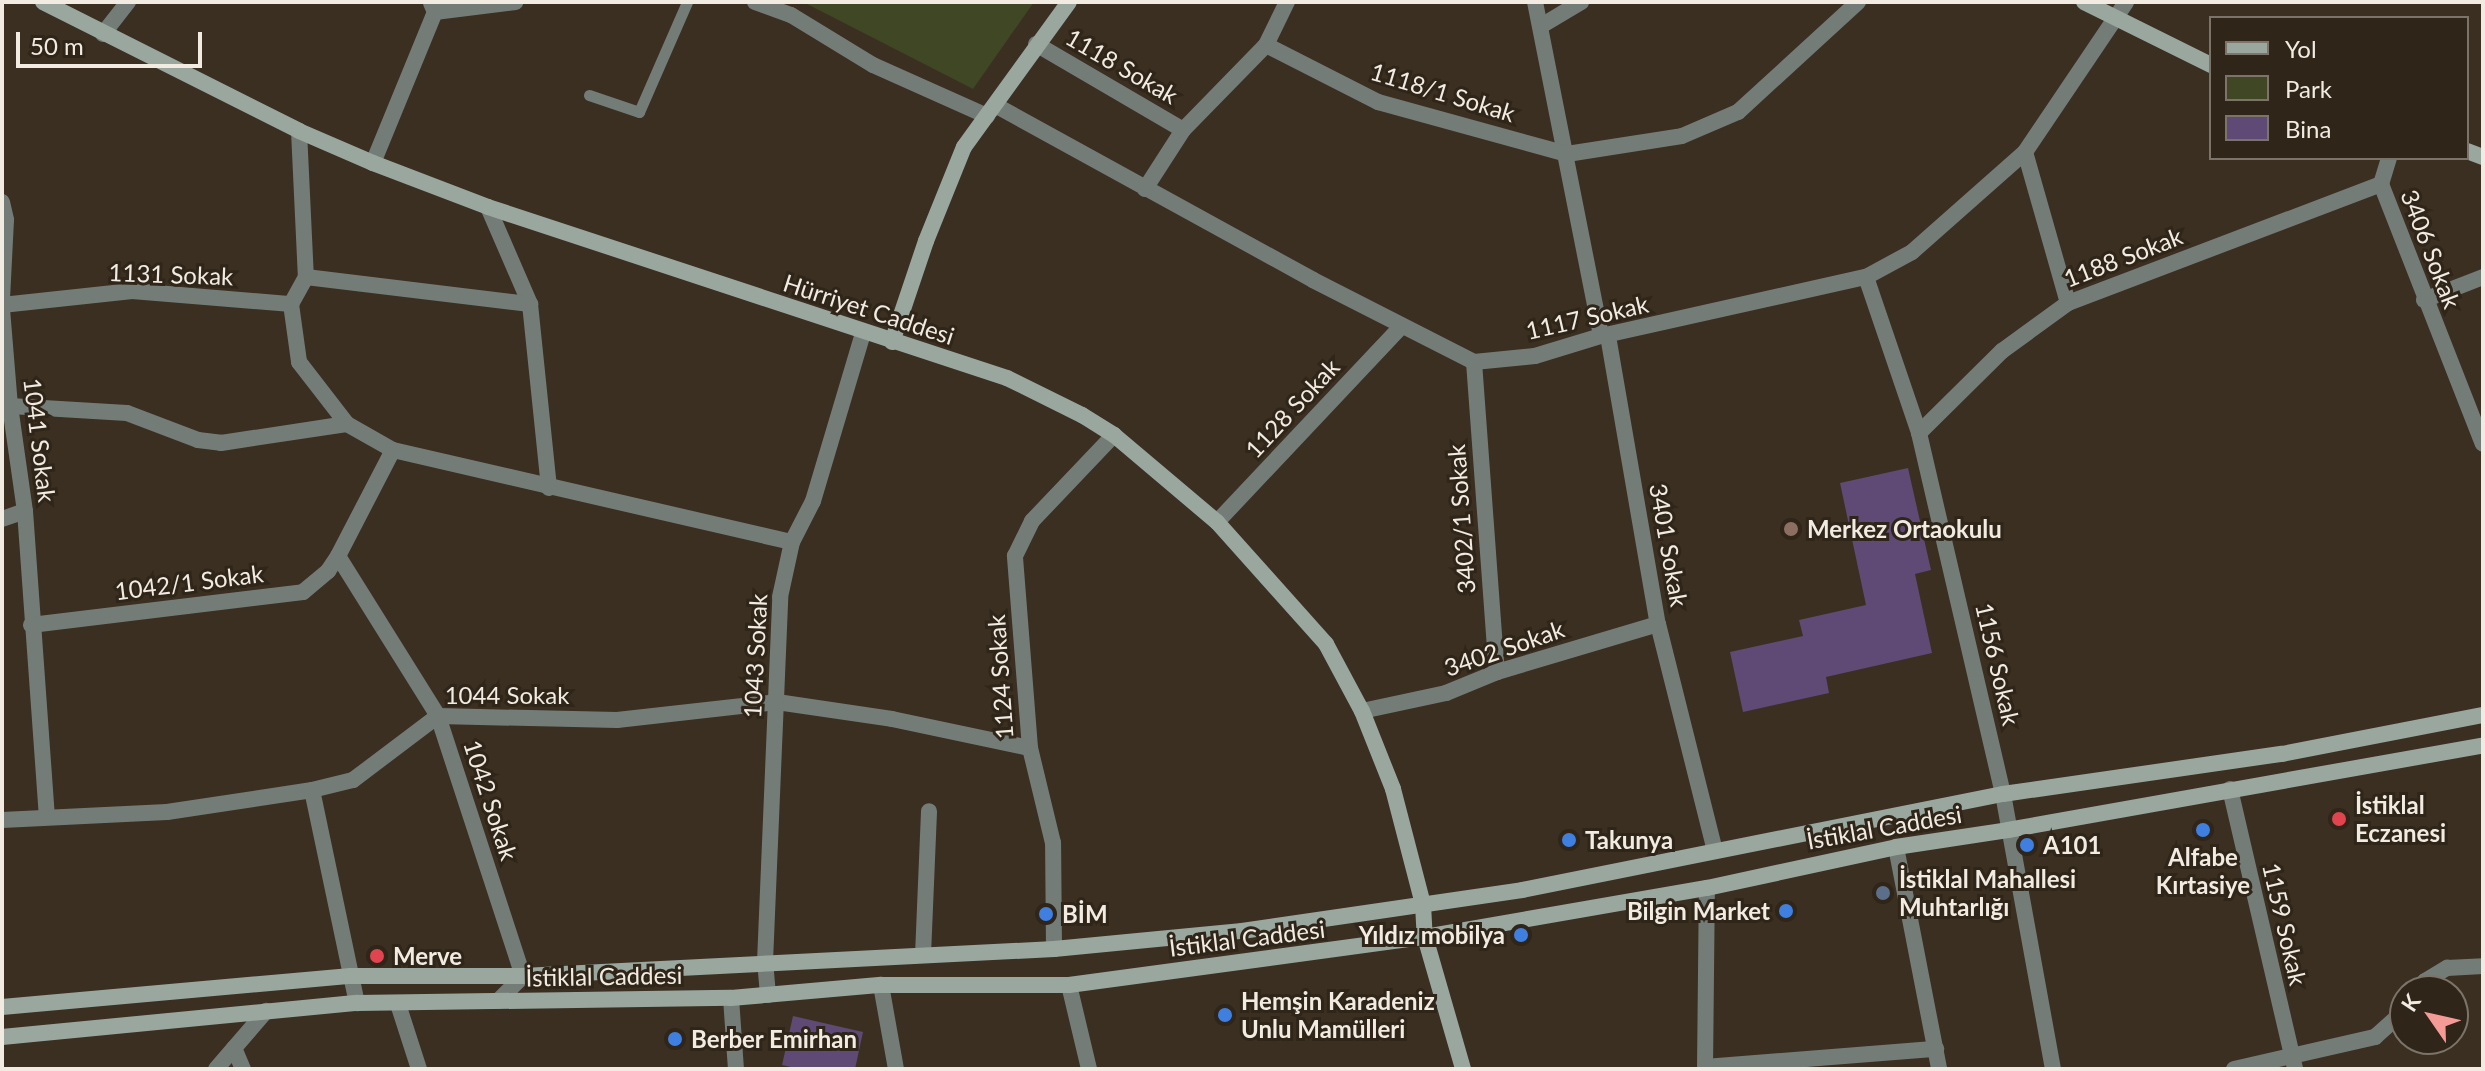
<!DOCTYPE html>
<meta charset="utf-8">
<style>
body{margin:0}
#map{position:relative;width:2485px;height:1071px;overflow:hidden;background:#3a2f21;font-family:Lato,sans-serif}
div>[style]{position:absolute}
.green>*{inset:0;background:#404724}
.building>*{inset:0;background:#5e4a74}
.lane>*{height:11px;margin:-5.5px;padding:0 5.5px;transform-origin:5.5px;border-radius:5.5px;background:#747c78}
.street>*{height:16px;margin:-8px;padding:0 8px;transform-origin:8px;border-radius:8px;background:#747c78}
.secondary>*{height:16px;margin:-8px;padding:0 8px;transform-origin:8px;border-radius:8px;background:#99a79f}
.dots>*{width:22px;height:22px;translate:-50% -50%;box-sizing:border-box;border:4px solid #2f2518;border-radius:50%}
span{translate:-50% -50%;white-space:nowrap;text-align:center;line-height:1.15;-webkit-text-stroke:6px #2f2518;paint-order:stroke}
.street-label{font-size:24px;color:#f2ebe2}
.poi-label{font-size:24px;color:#f2ebe2;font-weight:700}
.left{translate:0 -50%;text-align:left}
.right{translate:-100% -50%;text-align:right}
.frame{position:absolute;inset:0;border:4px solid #f2ebe2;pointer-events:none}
.legend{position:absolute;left:2209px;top:16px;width:260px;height:144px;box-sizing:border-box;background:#2f2518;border:2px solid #7d7469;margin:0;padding:10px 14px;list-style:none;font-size:24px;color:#f2ebe2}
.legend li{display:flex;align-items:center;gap:16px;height:40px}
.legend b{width:40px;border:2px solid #7d7469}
.north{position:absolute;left:2389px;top:975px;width:80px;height:80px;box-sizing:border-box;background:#2f2518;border:2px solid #7d7469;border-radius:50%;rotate:304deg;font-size:22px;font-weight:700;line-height:32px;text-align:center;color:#f2ebe2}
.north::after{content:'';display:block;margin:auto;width:28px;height:36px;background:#f59b97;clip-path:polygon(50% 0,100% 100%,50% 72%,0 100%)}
.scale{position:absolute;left:16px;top:32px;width:186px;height:36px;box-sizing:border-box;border:4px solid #f2ebe2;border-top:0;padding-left:10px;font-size:24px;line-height:28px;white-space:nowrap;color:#f2ebe2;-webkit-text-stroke:6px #2f2518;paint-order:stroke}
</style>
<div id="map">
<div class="green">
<div style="clip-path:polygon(808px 2px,1034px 2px,973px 89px,807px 4px)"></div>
</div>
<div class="building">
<div style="clip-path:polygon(1908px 468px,1931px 570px,1915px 574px,1932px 653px,1826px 677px,1829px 693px,1743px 712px,1730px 652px,1803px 636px,1799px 620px,1866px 605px,1840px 483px)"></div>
<div style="clip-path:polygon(793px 1016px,863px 1032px,855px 1069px,799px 1069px,782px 1065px)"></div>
</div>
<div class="lane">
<div style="left:589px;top:95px;width:53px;rotate:18.8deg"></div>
<div style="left:639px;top:112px;width:120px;rotate:-66.4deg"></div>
</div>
<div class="street">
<div style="left:755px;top:2px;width:38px;rotate:20deg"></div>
<div style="left:791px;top:15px;width:96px;rotate:31.4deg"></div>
<div style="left:873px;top:65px;width:125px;rotate:24.1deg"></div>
<div style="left:1535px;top:2px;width:340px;rotate:78.8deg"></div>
<div style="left:431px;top:3px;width:10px;rotate:66deg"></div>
<div style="left:435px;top:12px;width:81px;rotate:-7.1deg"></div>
<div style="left:1541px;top:26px;width:47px;rotate:-31deg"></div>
<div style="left:103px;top:34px;width:41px;rotate:-52deg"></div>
<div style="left:1036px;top:44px;width:170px;rotate:30.3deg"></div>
<div style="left:1266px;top:45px;width:126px;rotate:27deg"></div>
<div style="left:1378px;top:102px;width:196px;rotate:15.4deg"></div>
<div style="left:1567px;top:154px;width:116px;rotate:-8.9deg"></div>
<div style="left:1682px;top:136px;width:61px;rotate:-23.2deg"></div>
<div style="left:1738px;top:112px;width:163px;rotate:-42.5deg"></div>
<div style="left:995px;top:105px;width:363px;rotate:28.8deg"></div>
<div style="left:1313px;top:280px;width:181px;rotate:27deg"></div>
<div style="left:1474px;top:362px;width:61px;rotate:-5.6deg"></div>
<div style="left:1535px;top:356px;width:69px;rotate:-16.9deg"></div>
<div style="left:1601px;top:336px;width:271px;rotate:-12.6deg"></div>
<div style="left:1866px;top:277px;width:52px;rotate:-28.5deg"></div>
<div style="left:1912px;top:252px;width:151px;rotate:-41.5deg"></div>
<div style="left:2025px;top:152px;width:181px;rotate:-56deg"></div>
<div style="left:299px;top:131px;width:146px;rotate:87.3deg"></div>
<div style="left:306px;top:277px;width:31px;rotate:119deg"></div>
<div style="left:291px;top:304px;width:59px;rotate:82.1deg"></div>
<div style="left:299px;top:362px;width:78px;rotate:52.3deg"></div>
<div style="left:347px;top:424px;width:53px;rotate:29.5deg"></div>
<div style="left:393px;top:450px;width:409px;rotate:13deg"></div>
<div style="left:2025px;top:152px;width:157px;rotate:74.1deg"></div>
<div style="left:2389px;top:158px;width:27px;rotate:107deg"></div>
<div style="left:2381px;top:184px;width:279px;rotate:68.6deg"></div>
<div style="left:373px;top:163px;width:163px;rotate:-67.7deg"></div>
<div style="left:1145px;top:189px;width:70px;rotate:-57.2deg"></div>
<div style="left:1183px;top:130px;width:119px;rotate:-45.7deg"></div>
<div style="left:1266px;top:45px;width:48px;rotate:-64deg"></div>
<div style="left:2px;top:202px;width:18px;rotate:77deg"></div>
<div style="left:6px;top:220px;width:79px;rotate:92.9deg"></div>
<div style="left:488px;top:207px;width:106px;rotate:66.6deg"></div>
<div style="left:530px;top:304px;width:185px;rotate:84.1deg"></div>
<div style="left:306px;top:277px;width:226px;rotate:6.9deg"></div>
<div style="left:1866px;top:277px;width:165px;rotate:71.2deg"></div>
<div style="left:1919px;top:433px;width:371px;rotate:76.9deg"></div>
<div style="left:2003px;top:794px;width:280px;rotate:79.7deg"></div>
<div style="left:2424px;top:300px;width:63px;rotate:-21.3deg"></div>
<div style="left:2px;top:305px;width:131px;rotate:-6.1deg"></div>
<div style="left:132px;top:291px;width:160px;rotate:4.7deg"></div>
<div style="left:2px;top:309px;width:97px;rotate:85.3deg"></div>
<div style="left:10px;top:406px;width:106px;rotate:81.9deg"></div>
<div style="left:25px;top:511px;width:305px;rotate:85.9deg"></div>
<div style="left:1608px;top:336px;width:292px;rotate:80.2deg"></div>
<div style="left:1658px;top:624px;width:234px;rotate:75.9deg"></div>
<div style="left:1474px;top:362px;width:311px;rotate:85.8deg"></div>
<div style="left:10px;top:406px;width:117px;rotate:3.4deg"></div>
<div style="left:127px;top:413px;width:76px;rotate:20.8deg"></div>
<div style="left:198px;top:440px;width:23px;rotate:7deg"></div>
<div style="left:221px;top:443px;width:127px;rotate:-8.6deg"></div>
<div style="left:1919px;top:433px;width:117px;rotate:-44.7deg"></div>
<div style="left:2002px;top:351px;width:82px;rotate:-36deg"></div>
<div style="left:2068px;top:303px;width:335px;rotate:-20.8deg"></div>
<div style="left:2px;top:519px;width:24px;rotate:-19deg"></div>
<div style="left:1217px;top:522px;width:268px;rotate:-46.7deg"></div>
<div style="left:338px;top:556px;width:189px;rotate:58deg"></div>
<div style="left:438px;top:716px;width:274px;rotate:71.9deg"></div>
<div style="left:523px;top:976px;width:35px;rotate:135deg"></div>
<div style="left:31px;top:625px;width:274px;rotate:-6.9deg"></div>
<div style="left:303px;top:592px;width:33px;rotate:-40deg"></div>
<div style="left:328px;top:571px;width:18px;rotate:-56deg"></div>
<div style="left:338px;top:556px;width:119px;rotate:-62.6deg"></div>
<div style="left:1362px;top:711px;width:86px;rotate:-12.1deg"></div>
<div style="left:1446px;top:693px;width:55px;rotate:-22.4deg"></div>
<div style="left:1497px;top:672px;width:168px;rotate:-16.6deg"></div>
<div style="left:2230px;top:789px;width:287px;rotate:76.9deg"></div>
<div style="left:312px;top:790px;width:218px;rotate:78.1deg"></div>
<div style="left:2px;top:820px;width:165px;rotate:-2.8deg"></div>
<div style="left:167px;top:812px;width:147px;rotate:-8.6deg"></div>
<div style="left:312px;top:790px;width:42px;rotate:-13.7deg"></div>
<div style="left:353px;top:780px;width:106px;rotate:-37deg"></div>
<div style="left:438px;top:716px;width:179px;rotate:1.3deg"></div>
<div style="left:617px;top:720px;width:161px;rotate:-6.4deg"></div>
<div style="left:777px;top:702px;width:116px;rotate:8.4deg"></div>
<div style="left:892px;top:719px;width:141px;rotate:11.9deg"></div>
<div style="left:1896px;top:847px;width:226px;rotate:79deg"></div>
<div style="left:1054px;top:949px;width:106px;rotate:-90.5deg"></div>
<div style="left:1053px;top:843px;width:98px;rotate:-103.6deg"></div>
<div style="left:1030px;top:748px;width:193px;rotate:-94.5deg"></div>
<div style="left:1015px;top:556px;width:39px;rotate:-64deg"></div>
<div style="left:1032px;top:521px;width:119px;rotate:-46.4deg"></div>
<div style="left:923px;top:955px;width:144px;rotate:-87.6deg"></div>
<div style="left:881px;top:985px;width:85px;rotate:79.9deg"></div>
<div style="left:1069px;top:985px;width:86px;rotate:76.6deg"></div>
<div style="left:2418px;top:991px;width:12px;rotate:-55deg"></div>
<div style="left:2425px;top:981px;width:26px;rotate:-31deg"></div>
<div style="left:2447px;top:968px;width:36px;rotate:-3deg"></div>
<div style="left:768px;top:995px;width:33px;rotate:-95deg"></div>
<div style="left:765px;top:962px;width:365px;rotate:-87.6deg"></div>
<div style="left:780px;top:597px;width:56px;rotate:-77.7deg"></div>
<div style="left:792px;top:542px;width:46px;rotate:-62.9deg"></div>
<div style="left:813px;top:501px;width:175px;rotate:-73.4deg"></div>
<div style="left:731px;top:998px;width:71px;rotate:86deg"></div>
<div style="left:398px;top:1004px;width:68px;rotate:72.1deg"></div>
<div style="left:234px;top:1048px;width:23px;rotate:67deg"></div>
<div style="left:1705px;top:1067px;width:232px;rotate:-4.5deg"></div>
<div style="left:216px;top:1069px;width:77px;rotate:-49.2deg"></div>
<div style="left:1705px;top:1069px;width:181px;rotate:-89.4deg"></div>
<div style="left:2234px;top:1069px;width:145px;rotate:-12.8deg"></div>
<div style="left:2375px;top:1037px;width:40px;rotate:-42deg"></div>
</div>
<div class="secondary">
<div style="left:43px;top:2px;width:287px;rotate:26.7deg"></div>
<div style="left:299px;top:131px;width:81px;rotate:23.4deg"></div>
<div style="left:373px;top:163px;width:123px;rotate:20.9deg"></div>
<div style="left:488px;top:207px;width:546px;rotate:18.24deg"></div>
<div style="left:1007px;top:378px;width:84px;rotate:26.3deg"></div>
<div style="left:1082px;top:415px;width:38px;rotate:32deg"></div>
<div style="left:1114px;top:435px;width:135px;rotate:40.2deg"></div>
<div style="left:1217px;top:522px;width:164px;rotate:48.2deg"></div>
<div style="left:1326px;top:644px;width:76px;rotate:61.8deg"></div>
<div style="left:1362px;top:711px;width:84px;rotate:68.3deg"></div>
<div style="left:1393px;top:789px;width:119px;rotate:75.4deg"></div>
<div style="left:1423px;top:904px;width:33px;rotate:87deg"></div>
<div style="left:1425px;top:937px;width:137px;rotate:73.9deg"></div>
<div style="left:2084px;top:2px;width:142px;rotate:26.4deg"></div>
<div style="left:2467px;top:151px;width:17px;rotate:21deg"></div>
<div style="left:892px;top:342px;width:107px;rotate:-71.4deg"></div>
<div style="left:926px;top:241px;width:101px;rotate:-68deg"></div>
<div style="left:964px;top:147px;width:179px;rotate:-54.1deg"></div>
<div style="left:2px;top:1007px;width:350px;rotate:-5.1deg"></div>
<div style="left:351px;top:976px;width:172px"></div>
<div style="left:523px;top:976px;width:532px;rotate:-2.91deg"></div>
<div style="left:1054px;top:949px;width:189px;rotate:-5.5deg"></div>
<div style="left:1242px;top:931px;width:283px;rotate:-8.3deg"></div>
<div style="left:1522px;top:890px;width:490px;rotate:-11.3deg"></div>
<div style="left:2003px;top:794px;width:282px;rotate:-8.2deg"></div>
<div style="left:2282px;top:754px;width:205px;rotate:-11deg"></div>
<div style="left:2px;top:1037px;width:357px;rotate:-5.5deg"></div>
<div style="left:357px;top:1003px;width:374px;rotate:-0.8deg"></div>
<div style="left:731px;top:998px;width:151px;rotate:-5deg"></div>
<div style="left:881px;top:985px;width:188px"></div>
<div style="left:1069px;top:985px;width:359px;rotate:-7.7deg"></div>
<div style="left:1425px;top:937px;width:286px;rotate:-9.9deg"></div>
<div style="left:1707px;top:888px;width:193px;rotate:-12.2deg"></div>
<div style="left:1896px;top:847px;width:113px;rotate:-8.6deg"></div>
<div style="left:2008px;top:830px;width:483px;rotate:-10.1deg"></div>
</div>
<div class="dots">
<div style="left:1791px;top:529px;background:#8d6e63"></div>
<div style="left:2339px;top:819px;background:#e0444e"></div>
<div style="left:2203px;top:830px;background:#3f7fe0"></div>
<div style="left:1569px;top:840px;background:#3f7fe0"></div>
<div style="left:2027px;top:845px;background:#3f7fe0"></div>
<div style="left:1883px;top:893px;background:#5c6f8a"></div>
<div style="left:1786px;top:911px;background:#3f7fe0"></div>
<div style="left:1046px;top:914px;background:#3f7fe0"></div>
<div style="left:1521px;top:935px;background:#3f7fe0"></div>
<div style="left:377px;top:956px;background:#e0444e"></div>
<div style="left:1225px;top:1015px;background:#3f7fe0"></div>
<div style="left:675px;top:1039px;background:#3f7fe0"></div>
</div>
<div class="street-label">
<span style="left:1122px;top:66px;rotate:30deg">1118 Sokak</span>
<span style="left:1443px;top:92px;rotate:17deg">1118/1 Sokak</span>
<span style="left:2431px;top:249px;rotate:69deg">3406 Sokak</span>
<span style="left:2123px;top:257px;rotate:-21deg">1188 Sokak</span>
<span style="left:171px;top:274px;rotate:2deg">1131 Sokak</span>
<span style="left:869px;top:309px;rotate:18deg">Hürriyet Caddesi</span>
<span style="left:1587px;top:317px;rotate:-13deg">1117 Sokak</span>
<span style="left:1292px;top:408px;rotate:-47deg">1128 Sokak</span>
<span style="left:40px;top:440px;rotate:83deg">1041 Sokak</span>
<span style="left:1461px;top:519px;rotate:-94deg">3402/1 Sokak</span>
<span style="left:1669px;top:545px;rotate:80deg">3401 Sokak</span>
<span style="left:189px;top:582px;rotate:-7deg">1042/1 Sokak</span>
<span style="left:1504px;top:648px;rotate:-19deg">3402 Sokak</span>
<span style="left:755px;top:656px;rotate:-87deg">1043 Sokak</span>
<span style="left:1998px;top:664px;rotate:77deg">1156 Sokak</span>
<span style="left:1000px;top:677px;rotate:-94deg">1124 Sokak</span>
<span style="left:507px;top:695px">1044 Sokak</span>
<span style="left:491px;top:800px;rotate:72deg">1042 Sokak</span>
<span style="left:1884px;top:827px;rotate:-10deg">İstiklal Caddesi</span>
<span style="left:2285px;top:924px;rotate:77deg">1159 Sokak</span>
<span style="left:1247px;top:938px;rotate:-7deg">İstiklal Caddesi</span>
<span style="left:604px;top:976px;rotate:-1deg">İstiklal Caddesi</span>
</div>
<div class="poi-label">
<span class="left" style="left:1807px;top:529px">Merkez Ortaokulu</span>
<span class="left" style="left:2355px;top:819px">İstiklal<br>Eczanesi</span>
<span class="left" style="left:1585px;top:840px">Takunya</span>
<span class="left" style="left:2043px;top:845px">A101</span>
<span style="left:2203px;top:871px">Alfabe<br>Kırtasiye</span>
<span class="left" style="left:1899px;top:893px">İstiklal Mahallesi<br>Muhtarlığı</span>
<span class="right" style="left:1770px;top:911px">Bilgin Market</span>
<span class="left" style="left:1062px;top:914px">BİM</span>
<span class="right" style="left:1505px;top:935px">Yıldız mobilya</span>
<span class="left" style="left:393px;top:956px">Merve</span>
<span class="left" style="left:1241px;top:1015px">Hemşin Karadeniz<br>Unlu Mamülleri</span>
<span class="left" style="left:691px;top:1039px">Berber Emirhan</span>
</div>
<div class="frame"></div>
<ul class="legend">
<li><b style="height:10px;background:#99a79f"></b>Yol</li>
<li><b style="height:22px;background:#404724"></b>Park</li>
<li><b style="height:22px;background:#5e4a74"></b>Bina</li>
</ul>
<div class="north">K</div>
<div class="scale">50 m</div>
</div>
